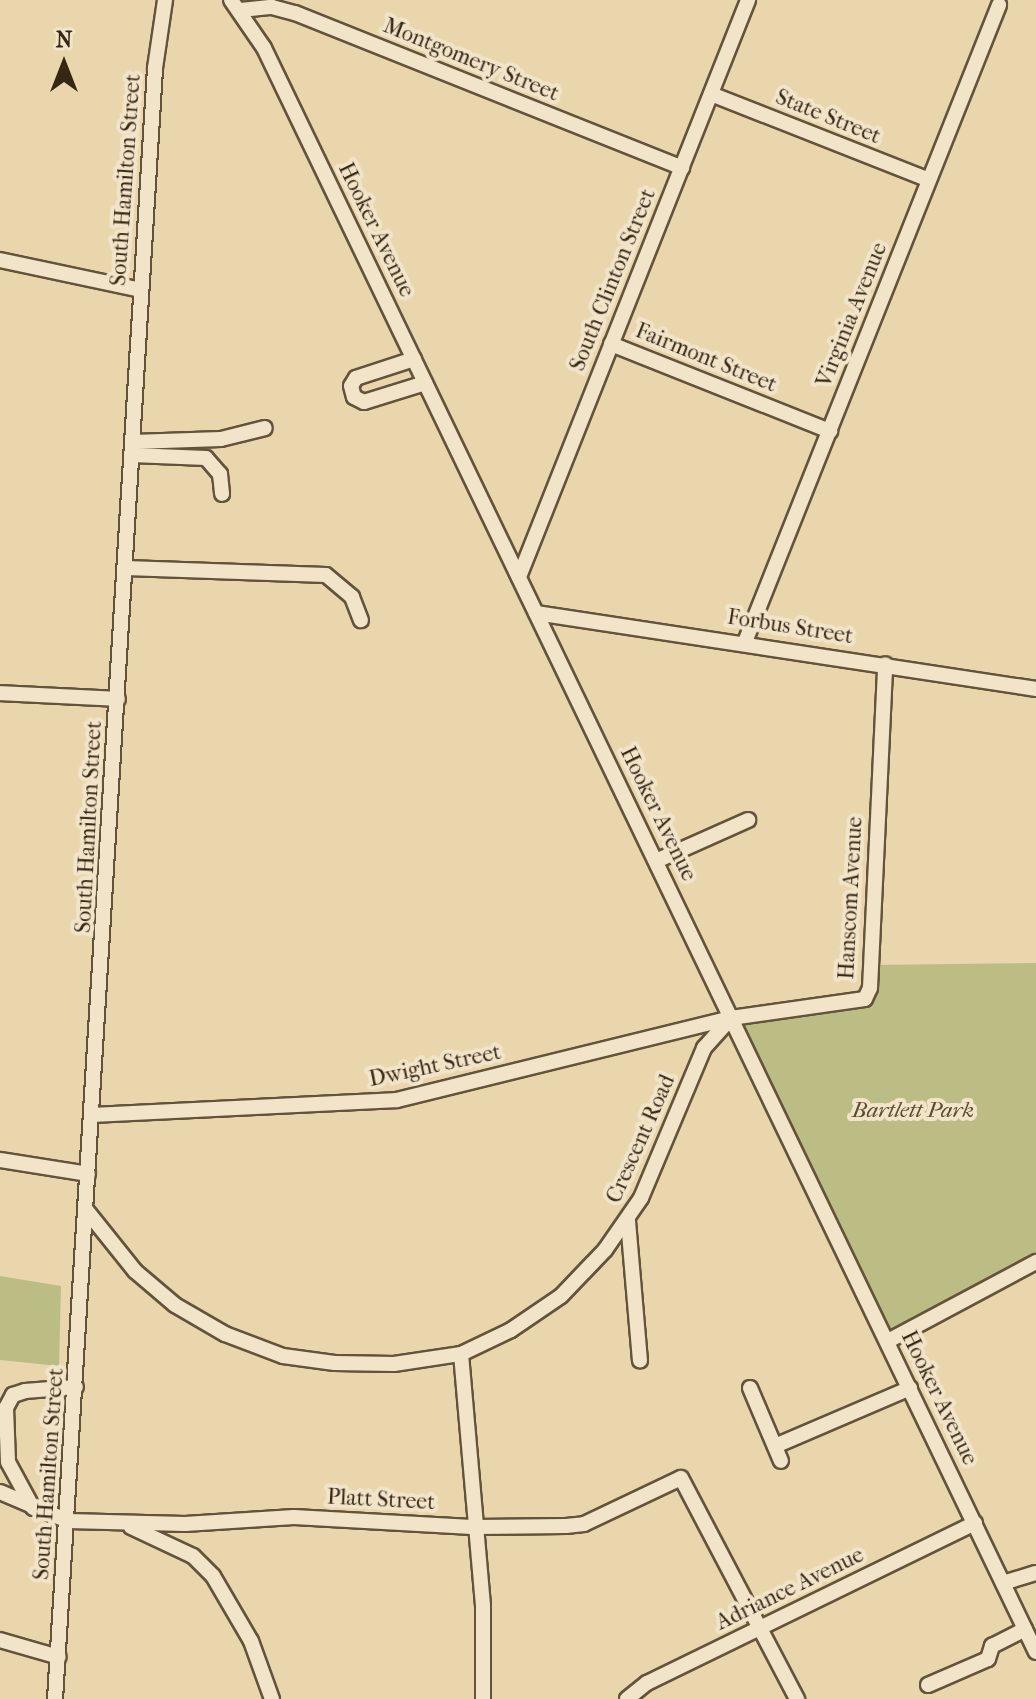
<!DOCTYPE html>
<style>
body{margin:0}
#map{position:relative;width:1036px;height:1699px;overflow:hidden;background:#e9d6ac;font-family:"IM FELL French Canon",serif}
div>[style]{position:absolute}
.green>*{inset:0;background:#bcbc85}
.roads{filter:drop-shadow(2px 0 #63533b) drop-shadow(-2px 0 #63533b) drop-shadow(0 2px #63533b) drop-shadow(0 -2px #63533b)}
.minor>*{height:14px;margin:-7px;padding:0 7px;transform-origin:7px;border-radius:7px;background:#f1e4c9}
span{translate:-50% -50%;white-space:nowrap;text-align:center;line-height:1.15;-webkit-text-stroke:8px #f1e4c9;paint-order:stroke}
.street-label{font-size:22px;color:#362715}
.park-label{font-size:22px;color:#584c31;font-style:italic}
.north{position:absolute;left:24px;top:24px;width:80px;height:80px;-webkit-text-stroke:6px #f1e4c9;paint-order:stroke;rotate:0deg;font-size:22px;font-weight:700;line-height:32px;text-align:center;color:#362715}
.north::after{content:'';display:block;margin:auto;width:28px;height:36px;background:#362715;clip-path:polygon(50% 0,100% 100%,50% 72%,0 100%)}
</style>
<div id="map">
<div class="green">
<div style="clip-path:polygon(1036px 963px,1036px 1262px,888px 1341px,731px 1018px,865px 999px,871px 965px)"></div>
<div style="clip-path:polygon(0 1276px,61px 1286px,59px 1366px,0 1360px)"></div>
</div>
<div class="roads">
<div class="minor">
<div style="left:231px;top:0;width:58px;rotate:55.5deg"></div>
<div style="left:264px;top:48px;width:1780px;rotate:64.3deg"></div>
<div style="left:241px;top:10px;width:31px;rotate:-6deg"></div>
<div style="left:272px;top:7px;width:24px;rotate:15deg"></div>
<div style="left:295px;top:13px;width:417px;rotate:21.8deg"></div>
<div style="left:711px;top:94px;width:234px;rotate:21.5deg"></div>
<div style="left:0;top:260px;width:144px;rotate:12deg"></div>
<div style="left:611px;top:344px;width:236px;rotate:21.7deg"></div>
<div style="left:414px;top:359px;width:61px;rotate:161.9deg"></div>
<div style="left:356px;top:378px;width:9px;rotate:122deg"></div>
<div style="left:351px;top:386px;width:11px;rotate:75deg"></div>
<div style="left:354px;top:397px;width:11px;rotate:27deg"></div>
<div style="left:364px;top:402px;width:64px;rotate:-17.3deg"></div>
<div style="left:133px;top:442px;width:88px;rotate:-2deg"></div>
<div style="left:221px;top:439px;width:45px;rotate:-14deg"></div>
<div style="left:132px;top:455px;width:74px;rotate:2.3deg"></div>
<div style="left:206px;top:458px;width:21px;rotate:49deg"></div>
<div style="left:220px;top:474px;width:20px;rotate:84deg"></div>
<div style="left:126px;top:568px;width:200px;rotate:2deg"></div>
<div style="left:326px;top:575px;width:34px;rotate:40deg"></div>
<div style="left:352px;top:597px;width:25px;rotate:69deg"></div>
<div style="left:519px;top:577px;width:621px;rotate:-68.35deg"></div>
<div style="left:536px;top:613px;width:506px;rotate:8.64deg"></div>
<div style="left:745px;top:642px;width:686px;rotate:-68.26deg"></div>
<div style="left:0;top:693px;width:118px;rotate:2.9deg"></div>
<div style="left:656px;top:861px;width:101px;rotate:-24deg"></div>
<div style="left:94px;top:1115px;width:303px;rotate:-2.8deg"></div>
<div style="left:397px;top:1100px;width:344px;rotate:-13.8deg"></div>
<div style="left:731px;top:1018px;width:135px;rotate:-8.1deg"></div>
<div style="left:865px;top:999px;width:12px;rotate:-66deg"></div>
<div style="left:870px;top:988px;width:324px;rotate:-87.3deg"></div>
<div style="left:0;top:1160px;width:89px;rotate:9deg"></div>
<div style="left:87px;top:1211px;width:77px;rotate:51.3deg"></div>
<div style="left:135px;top:1271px;width:52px;rotate:40.4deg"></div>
<div style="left:175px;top:1305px;width:58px;rotate:30.1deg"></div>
<div style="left:225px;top:1334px;width:62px;rotate:20.8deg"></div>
<div style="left:283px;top:1356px;width:52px;rotate:7.7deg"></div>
<div style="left:335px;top:1363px;width:59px;rotate:1deg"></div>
<div style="left:394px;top:1364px;width:68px;rotate:-8.5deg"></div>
<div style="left:461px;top:1354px;width:55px;rotate:-25.6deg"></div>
<div style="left:511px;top:1330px;width:60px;rotate:-34.2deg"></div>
<div style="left:561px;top:1296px;width:64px;rotate:-46.3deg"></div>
<div style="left:605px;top:1250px;width:63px;rotate:-55.3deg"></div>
<div style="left:641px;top:1198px;width:163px;rotate:-67.2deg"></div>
<div style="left:704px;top:1048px;width:40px;rotate:-48deg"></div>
<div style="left:628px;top:1221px;width:140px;rotate:85.1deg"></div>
<div style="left:888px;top:1341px;width:168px;rotate:-28.1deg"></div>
<div style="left:461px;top:1354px;width:252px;rotate:85deg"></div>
<div style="left:483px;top:1605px;width:94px;rotate:90deg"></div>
<div style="left:750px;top:1388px;width:79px;rotate:67deg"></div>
<div style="left:775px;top:1446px;width:147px;rotate:-23.2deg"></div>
<div style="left:0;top:1492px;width:74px;rotate:23.1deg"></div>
<div style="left:68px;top:1521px;width:117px;rotate:1.5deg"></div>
<div style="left:185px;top:1524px;width:109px;rotate:-3.7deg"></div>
<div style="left:294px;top:1517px;width:178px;rotate:3.2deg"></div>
<div style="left:472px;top:1527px;width:94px;rotate:-0.6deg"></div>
<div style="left:566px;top:1526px;width:18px;rotate:-6deg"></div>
<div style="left:584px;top:1524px;width:107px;rotate:-25.4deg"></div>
<div style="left:681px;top:1478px;width:250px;rotate:62.3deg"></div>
<div style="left:33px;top:1508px;width:52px;rotate:-118.5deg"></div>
<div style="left:8px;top:1462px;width:54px;rotate:-92.1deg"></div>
<div style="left:6px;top:1408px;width:15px;rotate:-62deg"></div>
<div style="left:13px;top:1395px;width:13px;rotate:-18deg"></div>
<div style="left:25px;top:1391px;width:51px;rotate:-4.5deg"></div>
<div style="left:131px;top:1527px;width:68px;rotate:25.1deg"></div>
<div style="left:193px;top:1556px;width:28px;rotate:45deg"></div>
<div style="left:213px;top:1576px;width:75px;rotate:59.7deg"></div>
<div style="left:251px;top:1641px;width:62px;rotate:70.1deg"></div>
<div style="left:1003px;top:1583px;width:34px;rotate:-17deg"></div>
<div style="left:0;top:1640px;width:61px;rotate:16.1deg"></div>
<div style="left:928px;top:1685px;width:65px;rotate:-23.4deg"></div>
<div style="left:988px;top:1659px;width:14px;rotate:-73deg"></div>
<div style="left:992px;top:1646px;width:37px;rotate:-27deg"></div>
<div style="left:55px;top:1699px;width:1634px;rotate:-86.49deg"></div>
<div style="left:155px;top:68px;width:69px;rotate:-81.6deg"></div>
<div style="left:627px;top:1699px;width:26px;rotate:-39deg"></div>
<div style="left:647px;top:1683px;width:365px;rotate:-26deg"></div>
</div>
</div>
<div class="street-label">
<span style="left:471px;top:60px;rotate:22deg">Montgomery Street</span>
<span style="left:828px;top:117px;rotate:22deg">State Street</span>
<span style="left:126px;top:180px;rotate:-86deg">South Hamilton Street</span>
<span style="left:376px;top:230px;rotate:64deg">Hooker Avenue</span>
<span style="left:613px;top:280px;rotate:-68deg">South Clinton Street</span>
<span style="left:852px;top:315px;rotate:-68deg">Virginia Avenue</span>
<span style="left:706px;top:358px;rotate:22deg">Fairmont Street</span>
<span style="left:790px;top:627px;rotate:9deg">Forbus Street</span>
<span style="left:658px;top:814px;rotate:64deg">Hooker Avenue</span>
<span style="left:89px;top:827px;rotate:-87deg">South Hamilton Street</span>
<span style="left:851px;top:898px;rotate:-87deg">Hanscom Avenue</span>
<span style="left:435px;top:1066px;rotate:-12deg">Dwight Street</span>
<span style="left:641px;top:1139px;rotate:-66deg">Crescent Road</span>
<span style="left:939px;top:1398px;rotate:64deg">Hooker Avenue</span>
<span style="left:49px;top:1474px;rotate:-86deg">South Hamilton Street</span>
<span style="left:381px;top:1500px;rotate:3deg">Platt Street</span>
<span style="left:790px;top:1589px;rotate:-26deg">Adriance Avenue</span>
</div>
<div class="park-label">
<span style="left:913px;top:1111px">Bartlett Park</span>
</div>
<div class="north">N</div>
</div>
